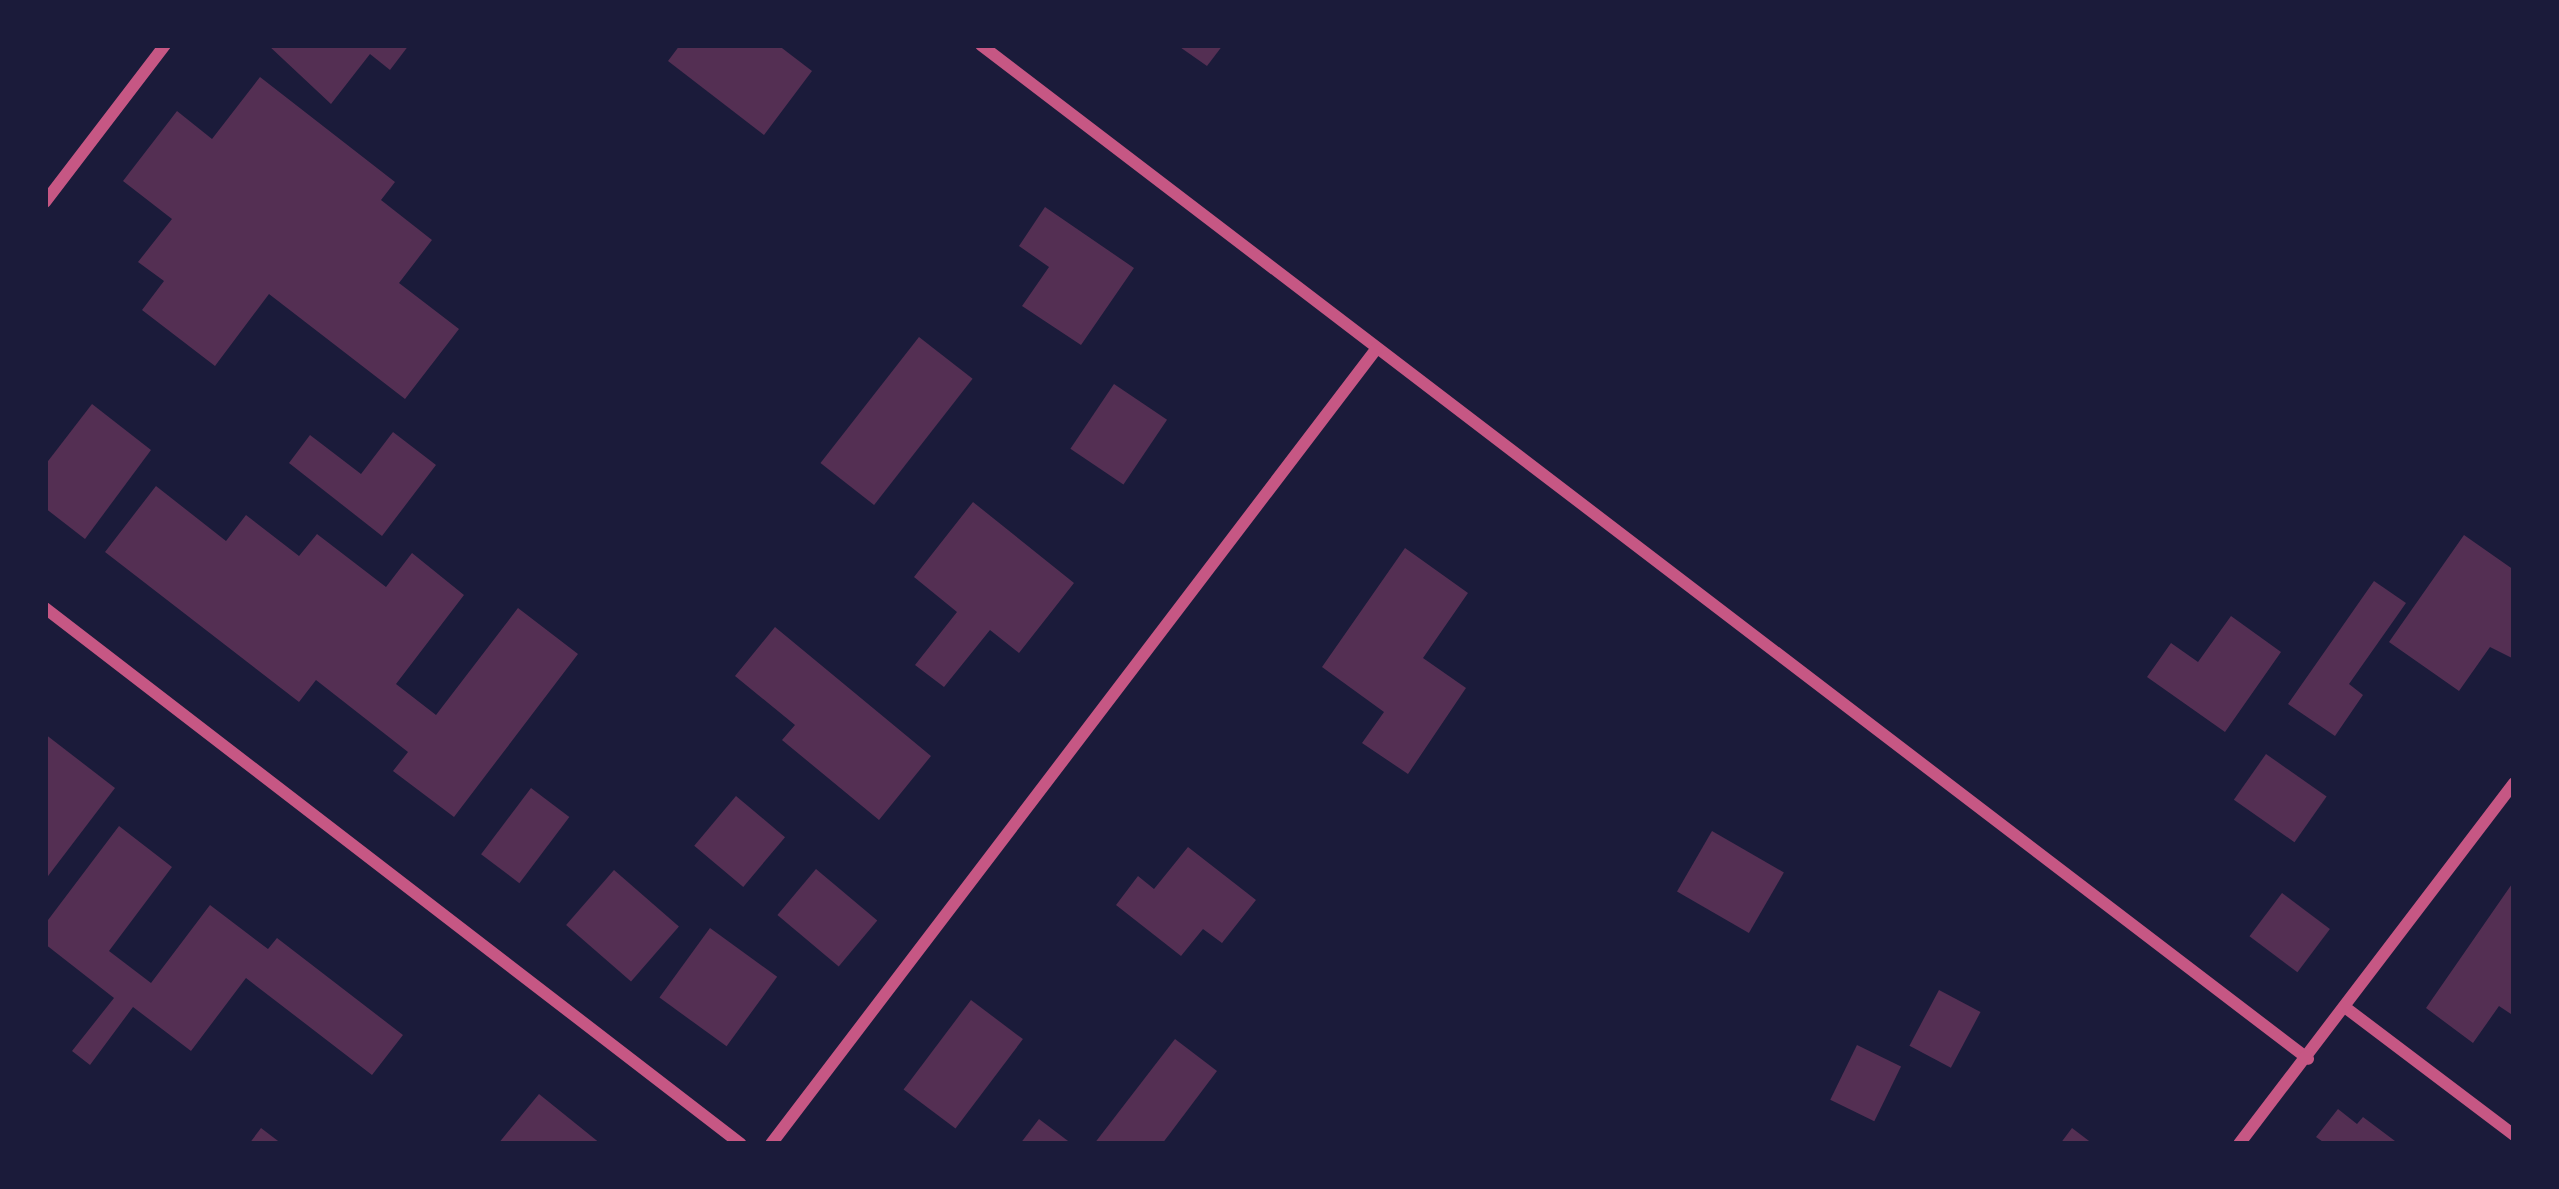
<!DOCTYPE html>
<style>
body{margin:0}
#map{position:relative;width:2559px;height:1189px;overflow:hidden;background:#1b1b3a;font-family:Montserrat,sans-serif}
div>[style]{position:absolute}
.building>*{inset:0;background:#542f53;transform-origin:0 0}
.minor>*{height:12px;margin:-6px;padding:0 6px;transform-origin:6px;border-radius:6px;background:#c65784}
span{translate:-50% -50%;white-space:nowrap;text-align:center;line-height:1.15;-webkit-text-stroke:9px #1b1b3a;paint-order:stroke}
.frame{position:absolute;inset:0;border:48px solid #1b1b3a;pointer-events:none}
</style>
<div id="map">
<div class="building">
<div style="clip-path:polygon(268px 45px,409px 45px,390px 70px,370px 54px,331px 104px)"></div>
<div style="clip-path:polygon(680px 45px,778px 45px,812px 71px,764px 135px,668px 61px)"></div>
<div style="clip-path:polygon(1177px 45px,1223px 45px,1207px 66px)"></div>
<div style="clip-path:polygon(260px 77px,395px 182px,381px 200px,432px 240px,399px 283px,459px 329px,405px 399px,269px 294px,215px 366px,142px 310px,164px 281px,138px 262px,172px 219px,123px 181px,177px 111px,212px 139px)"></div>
<div style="clip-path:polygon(1045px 207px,1134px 268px,1081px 345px,1022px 306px,1049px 267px,1019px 246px)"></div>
<div style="left:919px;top:337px;width:68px;height:160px;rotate:38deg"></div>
<div style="left:1114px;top:384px;width:64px;height:78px;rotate:34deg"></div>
<div style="clip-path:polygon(92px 404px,151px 450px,85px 539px,45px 508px,45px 465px)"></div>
<div style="clip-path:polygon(393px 432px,436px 465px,382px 536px,289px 463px,310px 435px,361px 474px)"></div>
<div style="clip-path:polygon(156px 486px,226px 541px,246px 515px,299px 556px,317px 534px,386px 587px,412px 553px,464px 595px,396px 684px,436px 715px,518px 608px,578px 654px,454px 817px,393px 771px,408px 752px,316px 680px,299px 702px,105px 552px)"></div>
<div style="clip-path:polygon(973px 502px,1074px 583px,1019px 653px,990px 630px,944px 687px,915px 665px,957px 612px,914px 577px)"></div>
<div style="clip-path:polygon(2464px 535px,2514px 570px,2514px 659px,2490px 647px,2459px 691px,2389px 642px)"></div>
<div style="clip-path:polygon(1405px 548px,1468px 593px,1423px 658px,1466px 688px,1408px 774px,1362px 743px,1384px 712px,1322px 667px)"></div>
<div style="clip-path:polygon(2374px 581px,2406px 603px,2349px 684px,2363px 695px,2335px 736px,2288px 704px)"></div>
<div style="clip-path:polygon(2231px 616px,2281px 652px,2225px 732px,2147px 677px,2171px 643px,2198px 662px)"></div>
<div style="clip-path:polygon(775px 627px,931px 756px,879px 820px,782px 740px,795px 725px,735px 676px)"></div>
<div style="clip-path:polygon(45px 734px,115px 788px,45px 880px)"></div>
<div style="left:2266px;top:754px;width:74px;height:56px;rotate:35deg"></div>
<div style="left:531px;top:788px;width:48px;height:83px;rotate:37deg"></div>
<div style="left:736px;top:796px;width:64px;height:65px;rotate:40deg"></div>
<div style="clip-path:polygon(119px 826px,172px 867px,109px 951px,151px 983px,210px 905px,268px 949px,277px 938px,403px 1035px,372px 1075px,246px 978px,191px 1051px,133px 1007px,90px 1065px,72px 1051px,114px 998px,45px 944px,45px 924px)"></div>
<div style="left:1712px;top:831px;width:83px;height:70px;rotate:30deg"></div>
<div style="clip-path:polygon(1188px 847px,1256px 900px,1222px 943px,1203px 929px,1181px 956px,1116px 905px,1138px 876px,1154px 889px)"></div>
<div style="left:816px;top:869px;width:80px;height:60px;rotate:40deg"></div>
<div style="left:614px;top:870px;width:86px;height:73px;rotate:41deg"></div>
<div style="clip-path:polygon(2514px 881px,2514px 1016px,2499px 1006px,2473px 1043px,2426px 1008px)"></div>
<div style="left:2282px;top:893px;width:60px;height:54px;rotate:37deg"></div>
<div style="left:710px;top:928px;width:83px;height:86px;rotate:36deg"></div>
<div style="left:1939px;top:990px;width:47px;height:63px;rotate:28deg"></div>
<div style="left:971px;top:1000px;width:65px;height:112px;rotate:37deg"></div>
<div style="clip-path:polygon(1175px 1039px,1217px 1071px,1162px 1144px,1094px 1144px)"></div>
<div style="left:1857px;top:1045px;width:49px;height:61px;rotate:26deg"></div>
<div style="clip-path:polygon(539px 1094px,601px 1144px,498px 1144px)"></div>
<div style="clip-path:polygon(2338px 1109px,2357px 1124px,2363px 1117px,2399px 1144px,2326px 1144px,2316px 1137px)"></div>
<div style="clip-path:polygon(1039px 1119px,1072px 1144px,1020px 1144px)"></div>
<div style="clip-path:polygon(261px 1128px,282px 1144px,249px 1144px)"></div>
<div style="clip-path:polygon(2072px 1128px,2093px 1144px,2060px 1144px)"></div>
</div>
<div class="minor">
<div style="left:981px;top:45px;width:1670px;rotate:37.38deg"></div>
<div style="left:45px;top:202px;width:198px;rotate:-52.6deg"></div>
<div style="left:45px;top:608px;width:878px;rotate:37.6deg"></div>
<div style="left:2346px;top:1008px;width:211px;rotate:37.1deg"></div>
<div style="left:771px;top:1144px;width:1000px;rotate:-52.72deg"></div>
<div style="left:2239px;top:1144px;width:454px;rotate:-52.7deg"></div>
</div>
<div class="frame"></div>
</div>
